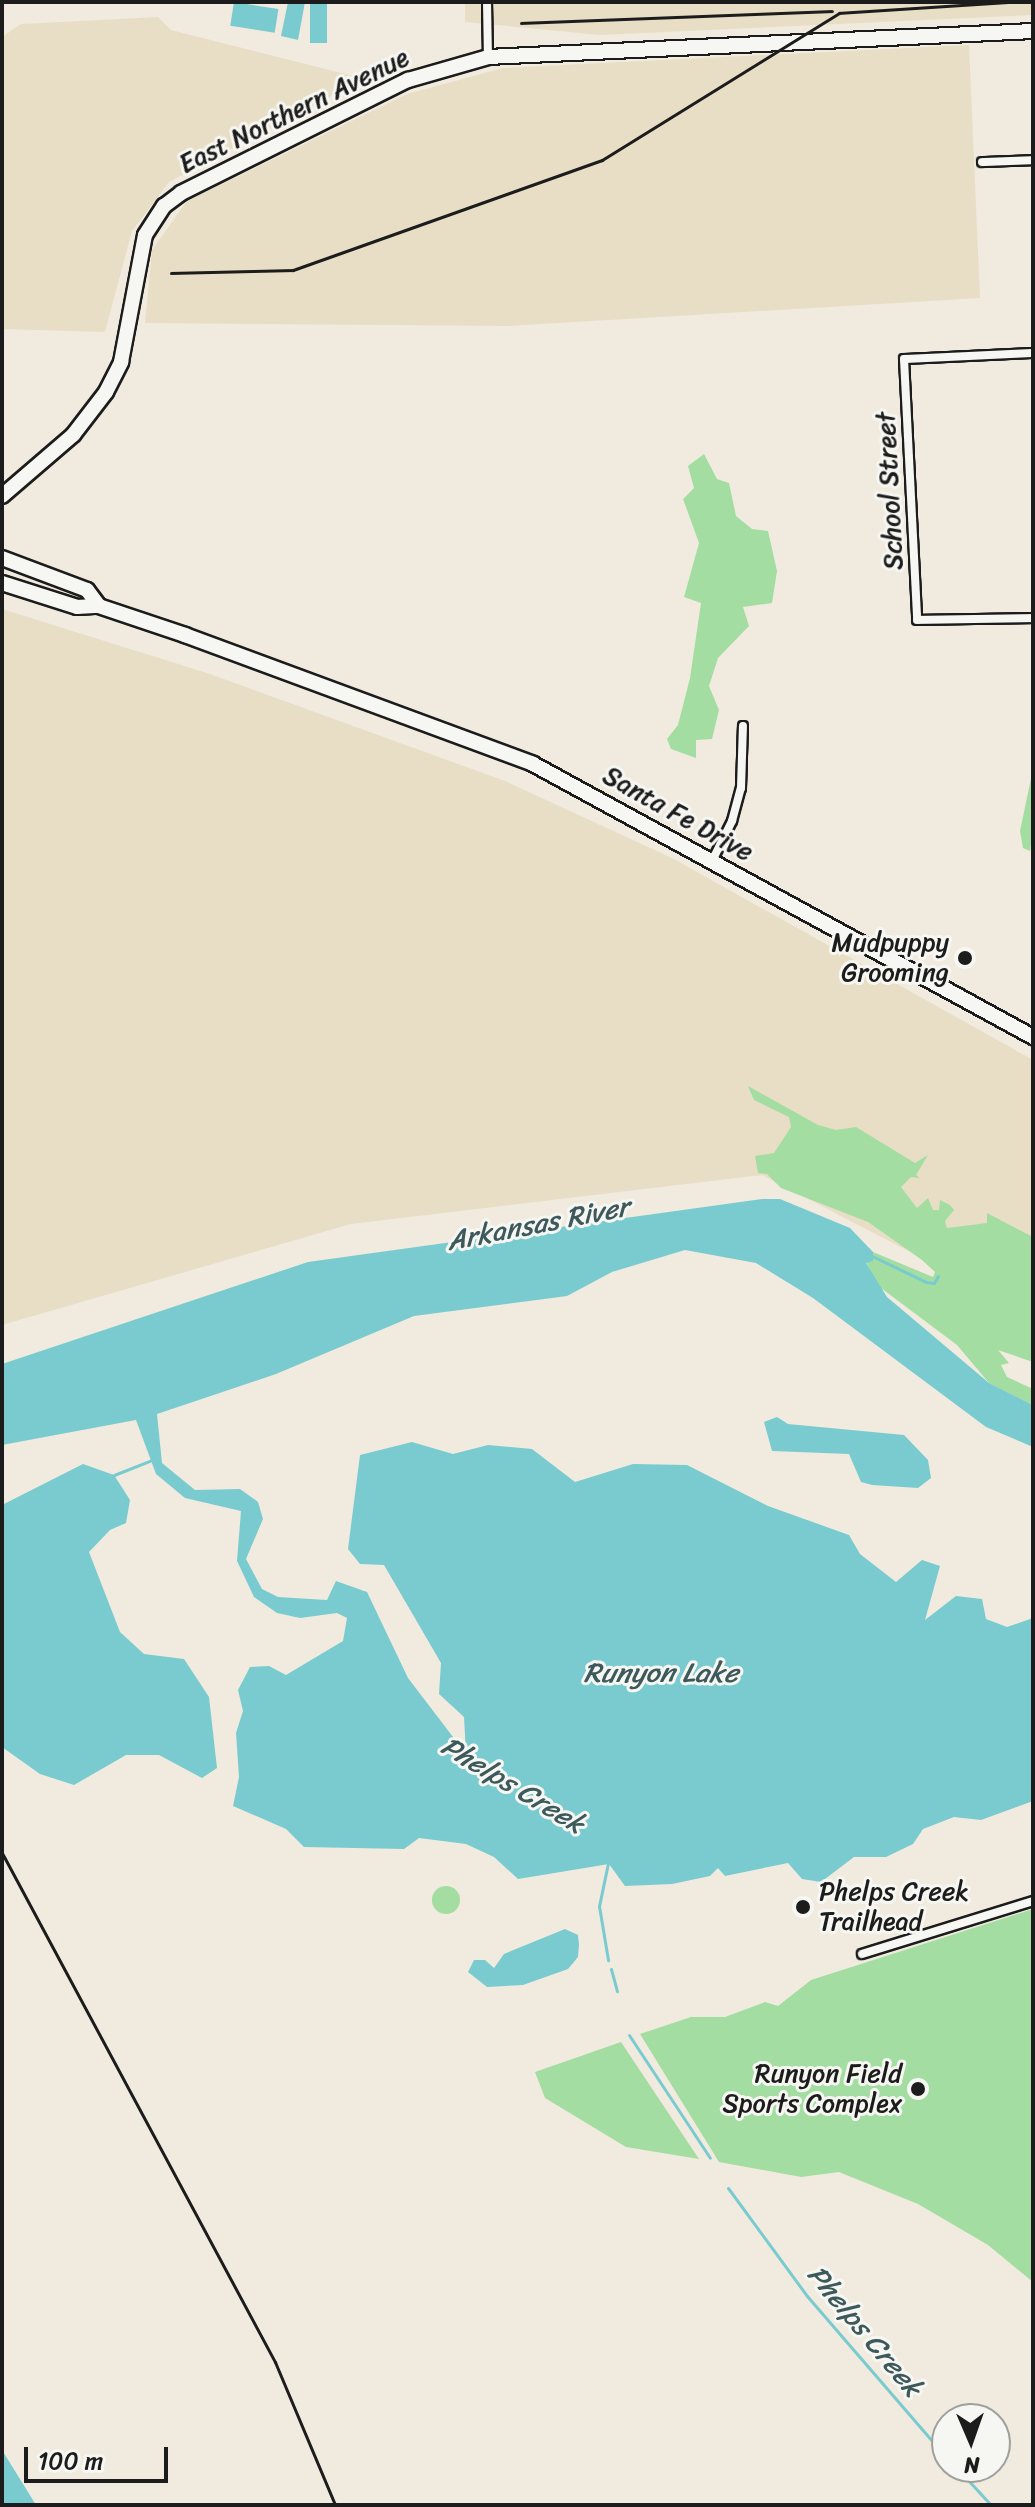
<!DOCTYPE html>
<style>
body{margin:0}
#map{position:relative;width:1035px;height:2507px;overflow:hidden;background:#f0ebde;font-family:Sriracha,sans-serif}
div>[style]{position:absolute}
.built>*{inset:0;background:#e8dec6}
.green>*{inset:0;background:#a3dda2}
.round{border-radius:50%}
.water>*{inset:0;background:#79cbd0;transform-origin:0 0}
.stream>*{height:3px;margin:-1.5px;padding:0 1.5px;transform-origin:1.5px;border-radius:1.5px;background:#79cbd0}
.roads{filter:drop-shadow(2px 0 #1c1c1c) drop-shadow(-2px 0 #1c1c1c) drop-shadow(0 2px #1c1c1c) drop-shadow(0 -2px #1c1c1c)}
.minor>*{height:8px;margin:-4px;padding:0 4px;transform-origin:4px;border-radius:4px;background:#f6f6f2}
.primary>*{height:14px;margin:-7px;padding:0 7px;transform-origin:7px;border-radius:7px;background:#f6f6f2}
.rail>*{height:3px;margin:-1.5px;padding:0 1.5px;transform-origin:1.5px;border-radius:1.5px;background:#1c1c1c}
.dots>*{width:22px;height:22px;translate:-50% -50%;box-sizing:border-box;border:4px solid #f6f6f2;border-radius:50%}
span{translate:-50% -50%;white-space:nowrap;text-align:center;line-height:1.15;-webkit-text-stroke:6px #f6f6f2;paint-order:stroke}
.street-label{font-size:26px;color:#1c1c1c}
.poi-label{font-size:26px;color:#1c1c1c}
.right{translate:-100% -50%;text-align:right}
.left{translate:0 -50%;text-align:left}
.water-label{font-size:28px;color:#3d595b;font-style:italic}
.frame{position:absolute;inset:0;border:4px solid #1c1c1c;pointer-events:none}
.north{position:absolute;left:931px;top:2403px;width:80px;height:80px;box-sizing:border-box;background:#f6f6f2;border:2px solid #9f9f9c;border-radius:50%;rotate:178deg;font-size:22px;font-weight:700;line-height:32px;text-align:center;color:#1c1c1c}
.north::after{content:'';display:block;margin:auto;width:28px;height:36px;background:#1c1c1c;clip-path:polygon(50% 0,100% 100%,50% 72%,0 100%)}
.scale{position:absolute;left:24px;top:2447px;width:144px;height:36px;box-sizing:border-box;border:4px solid #1c1c1c;border-top:0;padding-left:10px;font-size:24px;line-height:28px;white-space:nowrap;color:#1c1c1c;-webkit-text-stroke:6px #f6f6f2;paint-order:stroke}
</style>
<div id="map">
<div class="built">
<div style="clip-path:polygon(465px 2px,1033px 2px,1033px 15px,600px 35px,465px 22px)"></div>
<div style="clip-path:polygon(158px 17px,171px 30px,365px 79px,169px 182px,132px 231px,105px 332px,2px 329px,2px 37px,21px 24px)"></div>
<div style="clip-path:polygon(969px 45px,980px 298px,506px 326px,145px 323px,152px 250px,187px 201px,407px 94px,503px 68px)"></div>
<div style="clip-path:polygon(2px 609px,207px 673px,505px 781px,672px 858px,1033px 1060px,1033px 1265px,914px 1254px,762px 1175px,351px 1224px,2px 1325px)"></div>
</div>
<div class="green">
<div style="clip-path:polygon(704px 454px,717px 479px,729px 483px,736px 516px,752px 529px,768px 531px,777px 571px,772px 603px,743px 607px,749px 626px,718px 658px,709px 686px,719px 710px,712px 739px,696px 740px,696px 758px,671px 749px,667px 739px,678px 725px,690px 678px,701px 603px,684px 597px,699px 543px,683px 499px,694px 488px,688px 466px)"></div>
<div style="clip-path:polygon(1033px 769px,1033px 831px,1030px 851px,1023px 848px,1020px 831px)"></div>
<div style="clip-path:polygon(748px 1086px,818px 1125px,836px 1130px,856px 1127px,915px 1163px,928px 1155px,916px 1175px,920px 1178px,911px 1177px,901px 1187px,917px 1208px,928px 1198px,933px 1210px,939px 1210px,940px 1200px,950px 1205px,954px 1210px,945px 1221px,947px 1228px,987px 1223px,987px 1213px,1033px 1237px,1033px 1362px,998px 1350px,1009px 1363px,1001px 1365px,1007px 1377px,1033px 1389px,1033px 1405px,989px 1383px,957px 1345px,877px 1285px,866px 1262px,873px 1261px,873px 1252px,933px 1277px,935px 1272px,922px 1260px,868px 1222px,781px 1188px,767px 1174px,758px 1173px,755px 1156px,774px 1153px,791px 1127px,789px 1117px,754px 1100px)"></div>
<div class="round" style="left:432px;top:1886px;width:28px;height:28px"></div>
<div style="clip-path:polygon(1033px 1909px,1033px 2282px,988px 2245px,918px 2204px,839px 2172px,801px 2177px,719px 2162px,640px 2034px,691px 2017px,725px 2017px,765px 2002px,778px 2006px,811px 1980px)"></div>
<div style="clip-path:polygon(621px 2042px,699px 2159px,626px 2147px,545px 2098px,535px 2072px)"></div>
</div>
<div class="water">
<div style="left:234px;top:2px;width:45px;height:24px;rotate:9deg"></div>
<div style="clip-path:polygon(288px 2px,305px 2px,298px 40px,281px 36px)"></div>
<div style="left:310px;top:2px;width:17px;height:41px"></div>
<div style="clip-path:polygon(762px 1199px,780px 1199px,850px 1228px,873px 1252px,873px 1261px,866px 1263px,887px 1297px,989px 1383px,1033px 1405px,1033px 1447px,986px 1427px,813px 1298px,756px 1263px,685px 1250px,612px 1272px,567px 1296px,414px 1316px,276px 1374px,157px 1414px,162px 1463px,195px 1490px,240px 1489px,258px 1502px,263px 1519px,246px 1559px,262px 1589px,278px 1597px,327px 1600px,336px 1581px,367px 1592px,408px 1678px,466px 1754px,464px 1717px,439px 1694px,441px 1663px,384px 1565px,360px 1564px,348px 1549px,360px 1455px,412px 1442px,453px 1454px,488px 1445px,532px 1449px,575px 1482px,633px 1464px,687px 1465px,768px 1506px,849px 1535px,860px 1554px,896px 1582px,922px 1560px,940px 1566px,925px 1620px,956px 1596px,982px 1599px,986px 1619px,1007px 1627px,1033px 1618px,1033px 1801px,981px 1820px,954px 1817px,923px 1829px,913px 1844px,886px 1857px,854px 1857px,821px 1882px,802px 1879px,788px 1863px,725px 1876px,718px 1868px,710px 1876px,672px 1884px,625px 1886px,609px 1864px,518px 1879px,494px 1857px,466px 1844px,419px 1838px,404px 1849px,304px 1847px,286px 1829px,233px 1806px,239px 1777px,236px 1733px,243px 1711px,238px 1690px,250px 1667px,269px 1666px,286px 1675px,343px 1641px,347px 1618px,337px 1613px,300px 1618px,277px 1613px,254px 1597px,237px 1561px,241px 1511px,185px 1498px,156px 1474px,136px 1420px,2px 1445px,2px 1364px,308px 1262px)"></div>
<div style="clip-path:polygon(777px 1417px,788px 1424px,904px 1435px,928px 1460px,931px 1478px,918px 1488px,872px 1485px,861px 1482px,849px 1454px,772px 1451px,764px 1422px)"></div>
<div style="clip-path:polygon(83px 1464px,114px 1475px,130px 1500px,126px 1523px,110px 1530px,89px 1552px,120px 1632px,144px 1654px,184px 1659px,209px 1697px,217px 1768px,202px 1778px,159px 1755px,126px 1755px,74px 1785px,40px 1774px,2px 1747px,2px 1505px)"></div>
<div style="clip-path:polygon(565px 1929px,578px 1935px,579px 1945px,578px 1957px,568px 1969px,523px 1985px,487px 1987px,468px 1972px,474px 1960px,485px 1960px,494px 1968px,504px 1954px)"></div>
<div style="clip-path:polygon(2px 2450px,36px 2505px,2px 2505px)"></div>
</div>
<div class="stream">
<div style="left:870px;top:1255px;width:62px;rotate:25.7deg"></div>
<div style="left:926px;top:1282px;width:8px;rotate:7deg"></div>
<div style="left:934px;top:1283px;width:8px;rotate:-60deg"></div>
<div style="left:114px;top:1475px;width:41px;rotate:-21.5deg"></div>
<div style="left:608px;top:1863px;width:44px;rotate:101.8deg"></div>
<div style="left:599px;top:1906px;width:55px;rotate:80.5deg"></div>
<div style="left:611px;top:1969px;width:23px;rotate:75deg"></div>
<div style="left:629px;top:2035px;width:147px;rotate:56.6deg"></div>
<div style="left:728px;top:2188px;width:134px;rotate:53.8deg"></div>
<div style="left:807px;top:2296px;width:214px;rotate:49.2deg"></div>
<div style="left:956px;top:2467px;width:52px;rotate:47.4deg"></div>
</div>
<div class="roads">
<div class="minor">
<div style="left:487px;top:2px;width:55px;rotate:89deg"></div>
<div style="left:982px;top:162px;width:51px;rotate:-2.2deg"></div>
<div style="left:1033px;top:353px;width:129px;rotate:177.3deg"></div>
<div style="left:904px;top:359px;width:261px;rotate:87.1deg"></div>
<div style="left:917px;top:620px;width:116px;rotate:-1deg"></div>
<div style="left:712px;top:861px;width:45px;rotate:-63.4deg"></div>
<div style="left:732px;top:821px;width:34px;rotate:-75deg"></div>
<div style="left:741px;top:788px;width:62px;rotate:-88.2deg"></div>
<div style="left:862px;top:1954px;width:179px;rotate:-17.2deg"></div>
</div>
<div class="primary">
<div style="left:2px;top:496px;width:94px;rotate:-40.7deg"></div>
<div style="left:73px;top:435px;width:54px;rotate:-52.5deg"></div>
<div style="left:106px;top:392px;width:34px;rotate:-63deg"></div>
<div style="left:121px;top:362px;width:129px;rotate:-79.3deg"></div>
<div style="left:145px;top:235px;width:35px;rotate:-57deg"></div>
<div style="left:164px;top:206px;width:21px;rotate:-37deg"></div>
<div style="left:181px;top:193px;width:254px;rotate:-26.5deg"></div>
<div style="left:408px;top:80px;width:83px;rotate:-16deg"></div>
<div style="left:488px;top:57px;width:546px;rotate:-2.73deg"></div>
<div style="left:2px;top:558px;width:91px;rotate:20.6deg"></div>
<div style="left:87px;top:590px;width:20px;rotate:53deg"></div>
<div style="left:2px;top:583px;width:79px;rotate:17.7deg"></div>
<div style="left:77px;top:607px;width:22px;rotate:-3deg"></div>
<div style="left:99px;top:606px;width:91px;rotate:18.6deg"></div>
<div style="left:185px;top:635px;width:371px;rotate:20.3deg"></div>
<div style="left:533px;top:764px;width:570px;rotate:28.63deg"></div>
</div>
</div>
<div class="rail">
<div style="left:521px;top:23px;width:311px;rotate:-2.2deg"></div>
<div style="left:171px;top:273px;width:122px;rotate:-1.4deg"></div>
<div style="left:293px;top:270px;width:328px;rotate:-19.6deg"></div>
<div style="left:602px;top:160px;width:279px;rotate:-31.8deg"></div>
<div style="left:839px;top:13px;width:168px;rotate:-3.7deg"></div>
<div style="left:2px;top:1853px;width:578px;rotate:61.79deg"></div>
<div style="left:275px;top:2362px;width:155px;rotate:67.2deg"></div>
</div>
<div class="dots">
<div style="left:965px;top:958px;background:#1c1c1c"></div>
<div style="left:803px;top:1907px;background:#1c1c1c"></div>
<div style="left:918px;top:2089px;background:#1c1c1c"></div>
</div>
<div class="street-label">
<span style="left:294px;top:111px;rotate:-26deg">East Northern Avenue</span>
<span style="left:890px;top:491px;rotate:-93deg">School Street</span>
<span style="left:678px;top:814px;rotate:29deg">Santa Fe Drive</span>
</div>
<div class="poi-label">
<span class="right" style="left:949px;top:958px">Mudpuppy<br>Grooming</span>
<span class="left" style="left:819px;top:1907px">Phelps Creek<br>Trailhead</span>
<span class="right" style="left:902px;top:2089px">Runyon Field<br>Sports Complex</span>
</div>
<div class="water-label">
<span style="left:538px;top:1224px;rotate:-11deg">Arkansas River</span>
<span style="left:661px;top:1673px">Runyon Lake</span>
<span style="left:513px;top:1785px;rotate:31deg">Phelps Creek</span>
<span style="left:865px;top:2331px;rotate:50deg">Phelps Creek</span>
</div>
<div class="frame"></div>
<div class="north">N</div>
<div class="scale">100 m</div>
</div>
